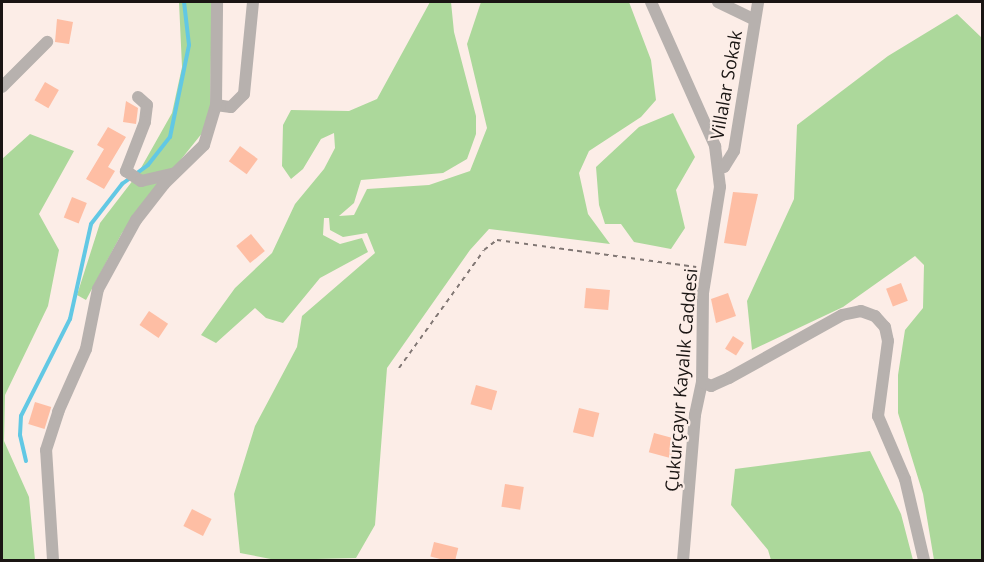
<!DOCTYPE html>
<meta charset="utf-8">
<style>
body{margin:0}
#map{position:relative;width:984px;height:562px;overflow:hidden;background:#fcede7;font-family:"Open Sans",sans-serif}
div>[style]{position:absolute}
.green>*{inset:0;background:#acd89b}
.stream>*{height:4px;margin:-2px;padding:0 2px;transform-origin:2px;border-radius:2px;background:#62c8e4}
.building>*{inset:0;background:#febea4;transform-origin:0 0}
.path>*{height:2px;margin-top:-1px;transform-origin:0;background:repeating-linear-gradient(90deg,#817774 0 4.5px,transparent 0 9px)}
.minor>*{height:12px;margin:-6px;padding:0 6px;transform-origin:6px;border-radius:6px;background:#b7b1ae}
span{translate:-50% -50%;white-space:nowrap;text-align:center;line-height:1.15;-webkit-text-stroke:4.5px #fcede7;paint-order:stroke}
.street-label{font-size:18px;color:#1a1513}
.frame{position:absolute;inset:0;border:3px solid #1a1513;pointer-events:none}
</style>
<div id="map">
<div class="green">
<div style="clip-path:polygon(179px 2px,212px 2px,210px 108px,203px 132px,122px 233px,86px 300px,77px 295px,100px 223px,137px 175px,172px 113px,182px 67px)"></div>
<div style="clip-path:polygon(430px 2px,451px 2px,454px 32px,476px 116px,476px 134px,467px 159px,443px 173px,361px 180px,354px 203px,339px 216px,354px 215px,367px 189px,429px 185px,470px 171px,487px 128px,467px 44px,481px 2px,629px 2px,651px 60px,656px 100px,641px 117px,589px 151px,579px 173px,588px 214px,610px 244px,489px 229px,470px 250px,387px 368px,375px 525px,356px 558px,276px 560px,240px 553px,234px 494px,255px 426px,297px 347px,302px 316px,375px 253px,367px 233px,343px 237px,330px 230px,329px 218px,324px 218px,323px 235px,340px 244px,362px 238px,368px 252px,320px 278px,283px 323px,266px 318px,255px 308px,216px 343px,201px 335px,235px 288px,272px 253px,295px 204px,324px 169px,335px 148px,334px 133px,321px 139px,303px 169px,291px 179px,282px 166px,283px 125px,291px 110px,349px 111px,377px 99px)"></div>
<div style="clip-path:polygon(957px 14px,982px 38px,982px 560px,934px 560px,923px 494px,898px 413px,898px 375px,905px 330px,923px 308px,924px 265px,915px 256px,843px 307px,752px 350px,747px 301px,794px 199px,797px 125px,888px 56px)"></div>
<div style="clip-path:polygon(673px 113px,695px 157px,676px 190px,685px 228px,671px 249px,634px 242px,621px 224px,605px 224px,599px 205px,596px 167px,639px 127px)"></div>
<div style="clip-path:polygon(30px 134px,74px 151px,39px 214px,59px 250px,48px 306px,5px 395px,4px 441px,29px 497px,35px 560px,2px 560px,2px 159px)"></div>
<div style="clip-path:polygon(870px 451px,901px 514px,913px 560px,771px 560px,768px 550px,731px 505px,735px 469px)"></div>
</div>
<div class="stream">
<div style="left:26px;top:461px;width:27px;rotate:-103deg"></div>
<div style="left:20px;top:435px;width:19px;rotate:-87deg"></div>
<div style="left:21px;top:416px;width:109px;rotate:-63.2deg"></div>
<div style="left:70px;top:319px;width:97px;rotate:-77.5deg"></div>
<div style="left:91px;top:224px;width:51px;rotate:-52.2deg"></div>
<div style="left:122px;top:184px;width:32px;rotate:-36deg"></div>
<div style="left:148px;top:165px;width:36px;rotate:-52deg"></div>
<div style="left:170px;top:137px;width:94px;rotate:-78.3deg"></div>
<div style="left:189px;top:45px;width:43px;rotate:-96.6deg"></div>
</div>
<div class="building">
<div style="clip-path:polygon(57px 19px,73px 22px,69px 44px,55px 42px)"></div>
<div style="left:45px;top:82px;width:16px;height:21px;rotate:30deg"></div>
<div style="clip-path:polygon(126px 101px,138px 108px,136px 124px,123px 122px)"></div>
<div style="clip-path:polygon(108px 127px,126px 137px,108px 167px,115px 171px,104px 189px,86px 179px,104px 149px,97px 145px)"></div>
<div style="left:240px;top:146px;width:22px;height:19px;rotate:36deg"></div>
<div style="clip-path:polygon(733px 192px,758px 194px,746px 246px,724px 243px)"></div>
<div style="left:72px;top:197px;width:16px;height:22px;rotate:22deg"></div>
<div style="left:251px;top:234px;width:22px;height:19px;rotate:51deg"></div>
<div style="left:901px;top:283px;width:19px;height:16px;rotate:69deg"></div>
<div style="left:586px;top:288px;width:24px;height:20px;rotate:5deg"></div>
<div style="clip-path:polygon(728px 293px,736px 316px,716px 323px,711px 299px)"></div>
<div style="left:149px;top:311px;width:23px;height:17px;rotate:34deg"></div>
<div style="left:733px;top:336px;width:13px;height:15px;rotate:32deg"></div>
<div style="left:476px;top:385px;width:22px;height:20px;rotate:16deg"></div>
<div style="left:35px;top:402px;width:17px;height:23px;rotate:17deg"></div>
<div style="left:579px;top:408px;width:21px;height:25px;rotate:14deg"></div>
<div style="left:654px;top:433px;width:23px;height:20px;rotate:15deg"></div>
<div style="left:505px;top:484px;width:19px;height:23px;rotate:9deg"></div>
<div style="left:192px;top:509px;width:22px;height:19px;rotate:27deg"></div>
<div style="left:434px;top:542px;width:25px;height:15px;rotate:14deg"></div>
</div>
<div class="path">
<div style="left:399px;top:368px;width:145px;rotate:-54.2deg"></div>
<div style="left:484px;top:250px;width:16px;rotate:-38deg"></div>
<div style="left:497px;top:240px;width:201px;rotate:7.7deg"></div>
</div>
<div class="minor">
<div style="left:651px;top:2px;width:158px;rotate:66deg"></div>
<div style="left:715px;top:146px;width:41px;rotate:83deg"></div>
<div style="left:720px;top:187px;width:107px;rotate:99.1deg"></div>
<div style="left:703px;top:293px;width:89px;rotate:90.6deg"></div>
<div style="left:702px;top:382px;width:34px;rotate:102deg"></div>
<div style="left:695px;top:415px;width:145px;rotate:94.7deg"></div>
<div style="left:718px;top:2px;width:41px;rotate:25.9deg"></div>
<div style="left:2px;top:87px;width:64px;rotate:-45deg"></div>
<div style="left:138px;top:97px;width:12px;rotate:42deg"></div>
<div style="left:147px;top:105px;width:17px;rotate:97deg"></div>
<div style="left:145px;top:122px;width:53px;rotate:111.2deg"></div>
<div style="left:126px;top:171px;width:18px;rotate:34deg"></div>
<div style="left:141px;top:181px;width:32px;rotate:-13deg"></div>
<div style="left:216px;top:105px;width:15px;rotate:8deg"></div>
<div style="left:231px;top:107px;width:18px;rotate:-45deg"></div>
<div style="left:244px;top:94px;width:92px;rotate:-84.4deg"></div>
<div style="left:718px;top:166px;width:6px;rotate:9deg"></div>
<div style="left:724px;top:167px;width:19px;rotate:-58deg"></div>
<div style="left:734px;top:151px;width:151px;rotate:-80.8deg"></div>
<div style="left:702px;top:382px;width:10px;rotate:24deg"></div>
<div style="left:711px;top:386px;width:20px;rotate:-24deg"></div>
<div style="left:729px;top:378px;width:129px;rotate:-29.1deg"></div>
<div style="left:842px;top:315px;width:19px;rotate:-12deg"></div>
<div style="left:861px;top:311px;width:15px;rotate:20deg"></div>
<div style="left:875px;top:316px;width:15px;rotate:48deg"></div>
<div style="left:885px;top:327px;width:14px;rotate:78deg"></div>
<div style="left:888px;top:341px;width:76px;rotate:97.6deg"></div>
<div style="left:878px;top:416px;width:69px;rotate:66.8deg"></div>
<div style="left:905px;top:479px;width:83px;rotate:76.8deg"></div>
<div style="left:53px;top:560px;width:110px;rotate:-93.6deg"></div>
<div style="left:46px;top:450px;width:40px;rotate:-72deg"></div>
<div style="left:58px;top:412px;width:69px;rotate:-66deg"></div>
<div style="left:86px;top:349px;width:61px;rotate:-78.7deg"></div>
<div style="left:98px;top:289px;width:79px;rotate:-61.2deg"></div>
<div style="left:136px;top:220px;width:46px;rotate:-52.1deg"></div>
<div style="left:164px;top:184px;width:56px;rotate:-44.3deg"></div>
<div style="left:204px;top:145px;width:42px;rotate:-73.3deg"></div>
<div style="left:216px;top:105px;width:103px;rotate:-89.4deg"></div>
</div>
<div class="street-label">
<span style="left:726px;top:85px;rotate:-80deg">Villalar Sokak</span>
<span style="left:681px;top:380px;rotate:-85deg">Çukurçayır Kayalık Caddesi</span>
</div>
<div class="frame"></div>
</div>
